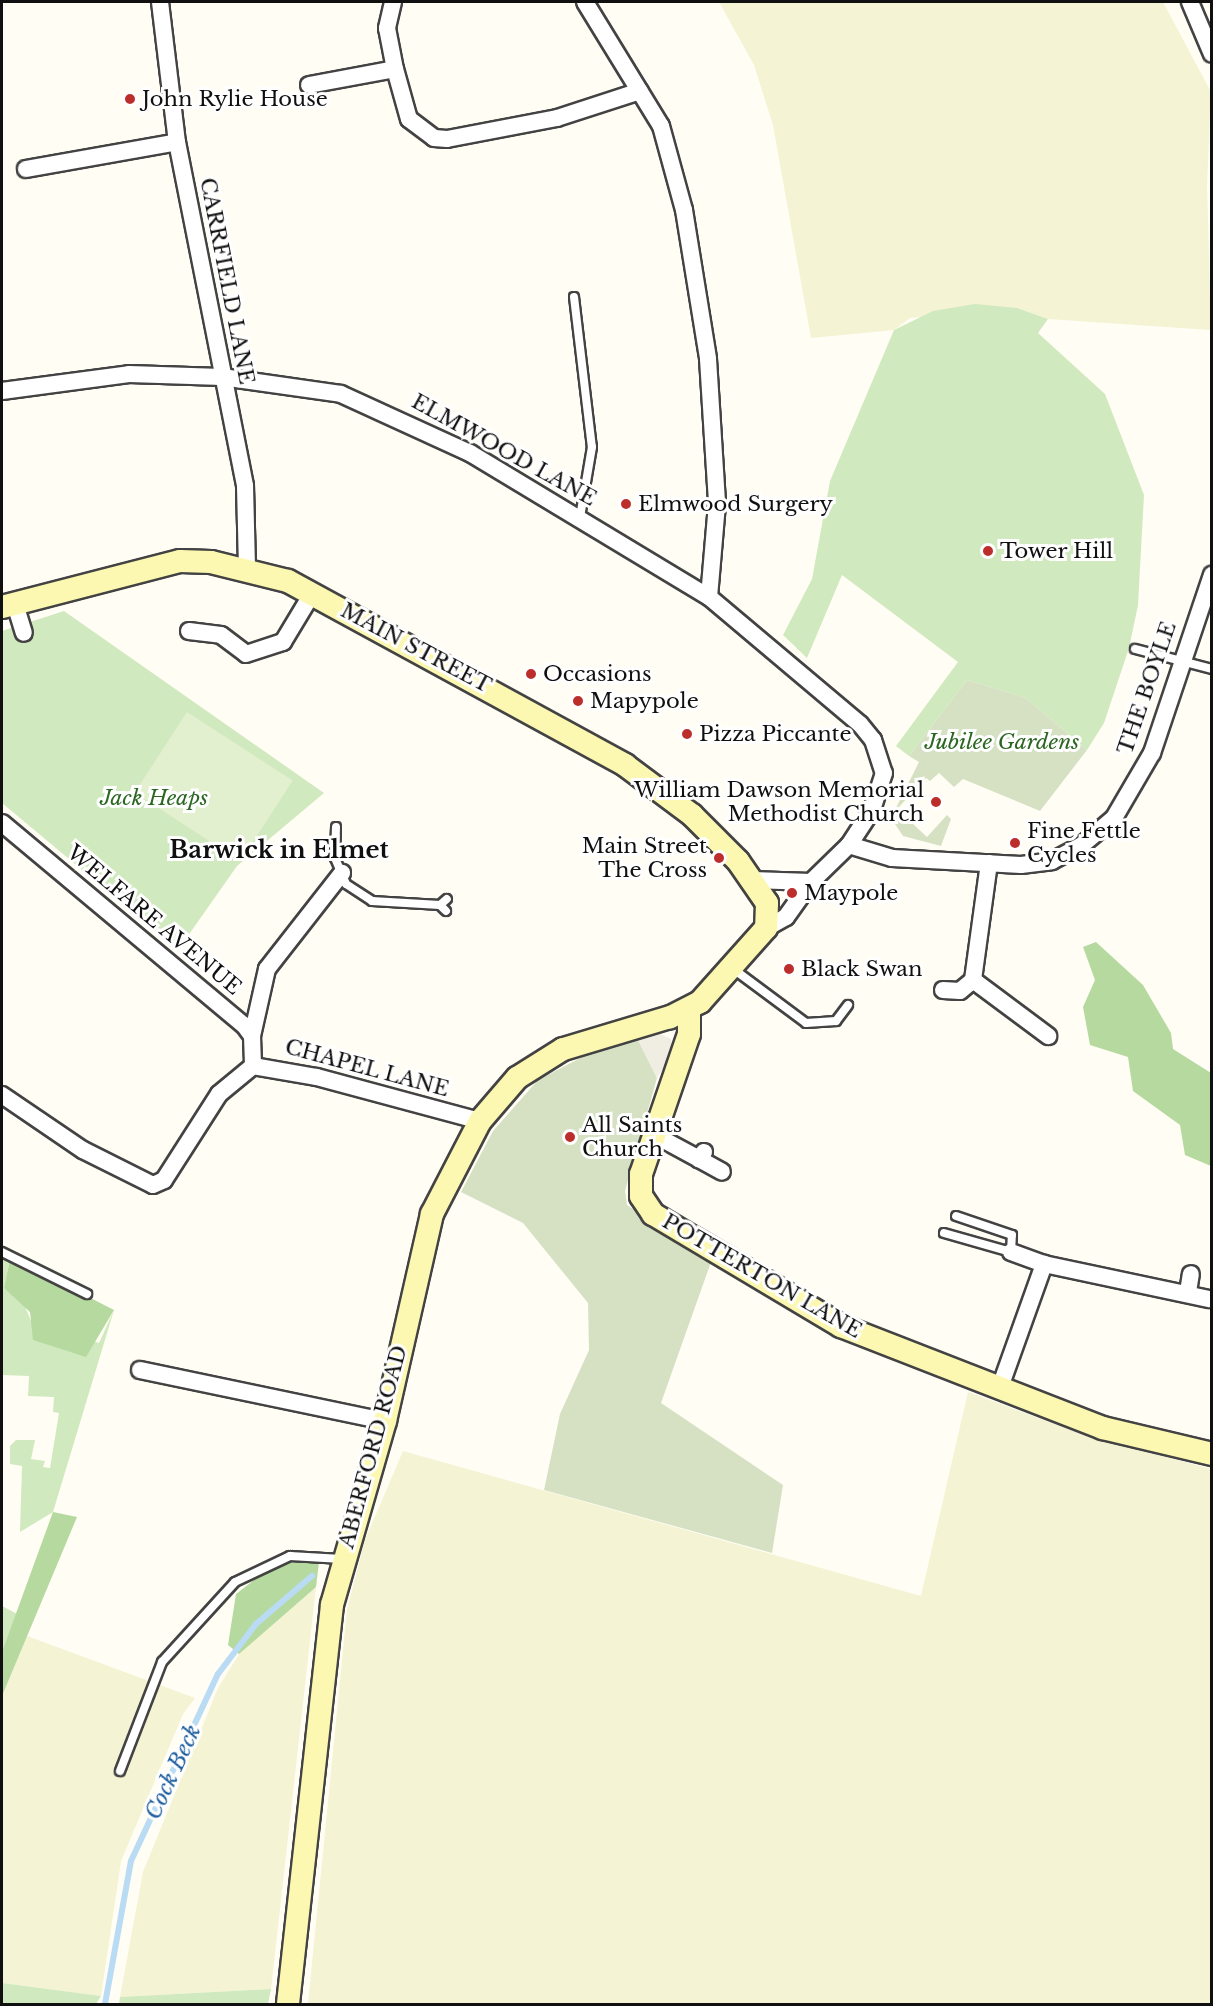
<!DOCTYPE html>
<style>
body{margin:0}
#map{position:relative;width:1213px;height:2006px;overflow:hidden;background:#fffdf4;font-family:"Libre Baskerville",serif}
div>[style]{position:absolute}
.farmland>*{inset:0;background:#f4f3d4}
.green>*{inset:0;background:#d1e9be}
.forest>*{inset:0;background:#b5d99e}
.cemetery>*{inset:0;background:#d6e1c4}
.pitch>*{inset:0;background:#e3f0cf;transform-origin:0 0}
.plaza>*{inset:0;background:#f0ede2}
.stream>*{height:6px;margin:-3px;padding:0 3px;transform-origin:3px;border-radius:3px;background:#badbf4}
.roads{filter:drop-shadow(2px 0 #434343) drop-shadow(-2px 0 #434343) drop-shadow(0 2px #434343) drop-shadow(0 -2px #434343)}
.lane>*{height:8px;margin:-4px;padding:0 4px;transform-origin:4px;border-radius:4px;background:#fff}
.street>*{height:16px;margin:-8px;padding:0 8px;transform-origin:8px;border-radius:8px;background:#fff}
.secondary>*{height:22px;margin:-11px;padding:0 11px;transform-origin:11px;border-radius:11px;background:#fcf8b2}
.dots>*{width:16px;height:16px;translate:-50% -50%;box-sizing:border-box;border:3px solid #fff;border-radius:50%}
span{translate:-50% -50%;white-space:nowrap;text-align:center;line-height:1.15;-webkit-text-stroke:6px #fff;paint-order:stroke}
.poi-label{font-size:21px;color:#101010}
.left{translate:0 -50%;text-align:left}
.right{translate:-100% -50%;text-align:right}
.street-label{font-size:21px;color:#101010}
.park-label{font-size:21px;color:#2c6722;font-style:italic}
.water-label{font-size:22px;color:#1d5e9f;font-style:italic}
.quarter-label{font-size:24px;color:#101010;font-weight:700}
.frame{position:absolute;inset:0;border:3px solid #101010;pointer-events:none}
</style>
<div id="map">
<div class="farmland">
<div style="clip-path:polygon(719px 2px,1163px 2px,1211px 92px,1207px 185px,1211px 330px,1048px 319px,1017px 308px,910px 318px,894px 330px,811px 338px,773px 125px,754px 65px)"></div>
<div style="clip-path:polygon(968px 1392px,1087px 1436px,1211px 1469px,1211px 2004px,308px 2004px,347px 1610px,365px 1540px,403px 1451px,921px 1596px)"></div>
<div style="clip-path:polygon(316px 1587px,271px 1989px,120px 1997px,143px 1872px,218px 1688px,246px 1643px)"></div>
<div style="clip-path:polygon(27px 1636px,195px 1698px,183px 1714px,121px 1861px,101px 1996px,2px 1983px,2px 1696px)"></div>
</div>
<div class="green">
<div style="clip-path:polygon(975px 304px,1017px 308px,1048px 319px,1038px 333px,1105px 394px,1144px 495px,1138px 605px,1129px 648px,1104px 723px,1087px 750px,1026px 698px,967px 680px,909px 756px,896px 746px,958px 662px,842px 575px,807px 658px,783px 635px,812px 579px,830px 481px,894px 330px,933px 311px)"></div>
<div style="clip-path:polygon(64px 611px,324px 793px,237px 866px,178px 950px,2px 803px,2px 631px)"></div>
<div style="clip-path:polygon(2px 1256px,9px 1264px,4px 1288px,24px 1304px,31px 1321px,99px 1343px,114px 1310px,53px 1512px,20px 1532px,22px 1466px,10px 1464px,10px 1446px,16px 1440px,35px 1440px,31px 1459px,45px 1461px,43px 1467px,50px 1468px,59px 1413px,53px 1412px,54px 1397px,28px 1396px,29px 1376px,2px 1375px)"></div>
<div style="clip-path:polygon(2px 1606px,17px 1614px,2px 1652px)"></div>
<div style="clip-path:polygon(2px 1983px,101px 1996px,96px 2004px,2px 2004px)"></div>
<div style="clip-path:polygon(271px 1989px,268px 2004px,119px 2004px,120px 1997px)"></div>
</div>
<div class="forest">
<div style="clip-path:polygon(1096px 942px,1143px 985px,1171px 1033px,1173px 1049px,1211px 1073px,1211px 1166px,1185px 1155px,1180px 1125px,1133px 1091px,1128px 1057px,1090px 1045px,1083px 1007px,1095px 980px,1083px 947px)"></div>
<div style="clip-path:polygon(4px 1254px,114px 1310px,86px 1357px,33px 1340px,30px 1312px,4px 1288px,9px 1264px)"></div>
<div style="clip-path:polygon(53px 1512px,77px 1517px,2px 1696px,2px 1652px)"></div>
<div style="clip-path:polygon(303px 1559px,319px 1562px,316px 1587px,239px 1654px,228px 1645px,236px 1594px,267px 1570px)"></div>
</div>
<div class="cemetery">
<div style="clip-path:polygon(967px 680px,1026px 698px,1087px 750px,1040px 811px,963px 779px,954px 787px,939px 773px,930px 781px,926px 778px,897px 809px,927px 837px,947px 815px,951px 819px,941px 846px,903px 836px,891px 818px,919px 762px,909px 756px)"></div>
<div style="clip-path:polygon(638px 1040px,657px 1078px,625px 1191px,627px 1205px,711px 1262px,661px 1403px,783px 1485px,772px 1553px,544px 1490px,560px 1414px,589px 1350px,588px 1303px,523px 1223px,461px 1192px,493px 1131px,538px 1080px,592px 1052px)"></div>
</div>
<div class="pitch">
<div style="left:187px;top:712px;width:126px;height:96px;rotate:33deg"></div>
</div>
<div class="plaza">
<div style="clip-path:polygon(658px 1033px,671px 1039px,672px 1053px,657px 1078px,638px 1040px)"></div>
</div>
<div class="stream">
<div style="left:105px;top:2004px;width:145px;rotate:-79.7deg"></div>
<div style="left:131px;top:1861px;width:206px;rotate:-65.1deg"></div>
<div style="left:218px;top:1674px;width:63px;rotate:-52.8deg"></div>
<div style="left:256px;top:1624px;width:74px;rotate:-40.6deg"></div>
</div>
<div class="roads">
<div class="lane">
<div style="left:574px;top:297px;width:151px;rotate:83.2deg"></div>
<div style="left:592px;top:447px;width:71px;rotate:99.7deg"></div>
<div style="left:1135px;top:649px;width:80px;rotate:14.6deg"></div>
<div style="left:336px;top:827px;width:31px;rotate:92deg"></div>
<div style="left:335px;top:858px;width:28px;rotate:67deg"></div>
<div style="left:346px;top:884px;width:31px;rotate:33deg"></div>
<div style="left:372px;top:901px;width:68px;rotate:3.4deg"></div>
<div style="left:446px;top:911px;width:8px;rotate:-135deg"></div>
<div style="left:440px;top:905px;width:9px;rotate:-41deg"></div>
<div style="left:732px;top:968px;width:92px;rotate:36.6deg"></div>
<div style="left:806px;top:1023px;width:30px;rotate:-4deg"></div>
<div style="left:836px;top:1021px;width:20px;rotate:-53deg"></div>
<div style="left:944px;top:1233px;width:70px;rotate:15.8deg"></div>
<div style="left:1011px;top:1252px;width:17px;rotate:-87deg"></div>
<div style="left:1012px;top:1235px;width:59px;rotate:-161.3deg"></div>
<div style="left:2px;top:1252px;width:95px;rotate:26.3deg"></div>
<div style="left:120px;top:1771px;width:117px;rotate:-68.9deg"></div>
<div style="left:162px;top:1662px;width:108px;rotate:-47.6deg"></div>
<div style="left:235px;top:1582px;width:61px;rotate:-25.3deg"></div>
<div style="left:290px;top:1556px;width:52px;rotate:3.3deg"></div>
</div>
<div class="street">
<div style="left:160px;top:2px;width:141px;rotate:83.1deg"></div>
<div style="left:177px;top:142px;width:351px;rotate:78.8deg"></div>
<div style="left:245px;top:486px;width:82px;rotate:88.6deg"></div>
<div style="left:393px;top:2px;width:27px;rotate:103deg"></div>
<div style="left:387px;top:28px;width:42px;rotate:79deg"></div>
<div style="left:585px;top:2px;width:145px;rotate:58.5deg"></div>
<div style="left:661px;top:126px;width:87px;rotate:74.7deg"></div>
<div style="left:684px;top:210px;width:151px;rotate:80.8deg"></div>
<div style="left:708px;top:359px;width:145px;rotate:86.4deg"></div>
<div style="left:717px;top:504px;width:93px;rotate:94.9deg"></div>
<div style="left:1190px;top:2px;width:56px;rotate:67.1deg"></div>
<div style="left:309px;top:85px;width:87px;rotate:-10.5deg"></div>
<div style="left:395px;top:69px;width:52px;rotate:74.4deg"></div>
<div style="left:409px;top:119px;width:31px;rotate:37deg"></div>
<div style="left:434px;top:138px;width:13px;rotate:4deg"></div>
<div style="left:447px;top:139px;width:112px;rotate:-10.8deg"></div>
<div style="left:557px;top:118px;width:87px;rotate:-18deg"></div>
<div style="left:26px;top:169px;width:153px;rotate:-10.1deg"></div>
<div style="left:2px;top:391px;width:128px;rotate:-7.6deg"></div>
<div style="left:129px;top:374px;width:93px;rotate:1.8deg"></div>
<div style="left:222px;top:377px;width:120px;rotate:8.1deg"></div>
<div style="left:341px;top:394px;width:142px;rotate:24.6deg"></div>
<div style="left:470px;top:453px;width:279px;rotate:31.1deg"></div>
<div style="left:709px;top:597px;width:197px;rotate:40.1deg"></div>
<div style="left:860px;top:724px;width:21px;rotate:51deg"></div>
<div style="left:873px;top:740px;width:35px;rotate:72deg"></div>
<div style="left:884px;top:773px;width:39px;rotate:108deg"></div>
<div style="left:872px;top:810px;width:42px;rotate:123.3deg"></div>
<div style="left:849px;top:845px;width:53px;rotate:135.8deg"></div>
<div style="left:811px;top:882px;width:43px;rotate:125.5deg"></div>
<div style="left:786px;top:917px;width:23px;rotate:151deg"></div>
<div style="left:15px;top:604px;width:30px;rotate:73deg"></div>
<div style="left:189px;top:631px;width:32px;rotate:7deg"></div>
<div style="left:221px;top:635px;width:31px;rotate:37deg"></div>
<div style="left:246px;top:654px;width:39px;rotate:-18deg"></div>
<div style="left:283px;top:642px;width:58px;rotate:-59deg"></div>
<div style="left:2px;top:823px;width:315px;rotate:39.9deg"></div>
<div style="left:244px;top:1025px;width:14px;rotate:54deg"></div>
<div style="left:252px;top:1036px;width:30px;rotate:88deg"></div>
<div style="left:849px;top:845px;width:45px;rotate:16.8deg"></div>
<div style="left:892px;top:858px;width:129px;rotate:3.1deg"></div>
<div style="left:1021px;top:865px;width:31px;rotate:-7deg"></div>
<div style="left:1052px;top:861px;width:34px;rotate:-28deg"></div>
<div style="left:1082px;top:845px;width:42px;rotate:-40.2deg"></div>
<div style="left:1114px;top:818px;width:75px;rotate:-59.7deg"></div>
<div style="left:1152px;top:753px;width:188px;rotate:-71.4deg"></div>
<div style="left:989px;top:863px;width:118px;rotate:97.8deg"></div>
<div style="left:973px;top:980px;width:94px;rotate:36.7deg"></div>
<div style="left:752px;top:880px;width:59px;rotate:1.9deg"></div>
<div style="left:943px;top:990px;width:17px;rotate:3deg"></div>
<div style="left:960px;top:991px;width:17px;rotate:-40deg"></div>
<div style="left:252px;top:1036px;width:69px;rotate:-77.4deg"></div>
<div style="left:267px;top:969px;width:122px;rotate:-52deg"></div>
<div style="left:2px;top:1095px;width:98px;rotate:34.2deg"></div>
<div style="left:83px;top:1150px;width:78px;rotate:26.6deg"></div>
<div style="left:153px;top:1185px;width:12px;rotate:-24deg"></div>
<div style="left:164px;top:1180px;width:102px;rotate:-57.4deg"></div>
<div style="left:219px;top:1094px;width:44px;rotate:-39.5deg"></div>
<div style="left:253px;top:1066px;width:65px;rotate:9.8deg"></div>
<div style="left:317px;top:1077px;width:169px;rotate:15.1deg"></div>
<div style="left:651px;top:1133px;width:55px;rotate:28.4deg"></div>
<div style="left:704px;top:1152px;width:9px;rotate:126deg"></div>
<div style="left:699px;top:1159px;width:26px;rotate:29deg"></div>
<div style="left:1011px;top:1252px;width:35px;rotate:20deg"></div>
<div style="left:1044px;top:1264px;width:169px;rotate:12deg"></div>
<div style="left:1188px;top:1292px;width:18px;rotate:-81deg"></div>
<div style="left:140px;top:1370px;width:250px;rotate:11.8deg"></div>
<div style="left:999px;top:1390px;width:134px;rotate:-70.3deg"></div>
</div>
<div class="secondary">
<div style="left:2px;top:607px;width:184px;rotate:-14.5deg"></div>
<div style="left:180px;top:561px;width:31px;rotate:2deg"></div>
<div style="left:211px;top:562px;width:79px;rotate:13.9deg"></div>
<div style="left:288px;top:581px;width:384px;rotate:28.6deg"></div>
<div style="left:625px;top:765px;width:84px;rotate:36.7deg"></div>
<div style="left:692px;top:815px;width:65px;rotate:45deg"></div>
<div style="left:738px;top:861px;width:51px;rotate:55.4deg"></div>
<div style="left:767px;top:903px;width:25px;rotate:92deg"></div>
<div style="left:766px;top:928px;width:99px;rotate:131.7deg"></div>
<div style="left:700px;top:1002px;width:34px;rotate:153deg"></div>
<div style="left:670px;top:1017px;width:112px;rotate:163.3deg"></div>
<div style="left:563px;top:1049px;width:54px;rotate:147.8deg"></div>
<div style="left:517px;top:1078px;width:57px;rotate:130.7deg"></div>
<div style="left:480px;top:1121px;width:105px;rotate:117.3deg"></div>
<div style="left:432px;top:1214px;width:212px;rotate:102.8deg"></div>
<div style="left:385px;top:1421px;width:191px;rotate:106.1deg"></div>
<div style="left:332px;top:1605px;width:401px;rotate:96.3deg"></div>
<div style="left:689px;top:1010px;width:24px;rotate:90deg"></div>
<div style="left:689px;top:1034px;width:148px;rotate:108.9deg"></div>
<div style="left:641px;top:1174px;width:22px;rotate:90deg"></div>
<div style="left:641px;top:1196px;width:22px;rotate:56deg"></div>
<div style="left:653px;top:1214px;width:219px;rotate:30.8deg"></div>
<div style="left:841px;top:1326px;width:281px;rotate:21.3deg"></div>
<div style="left:1103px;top:1428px;width:112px;rotate:13.4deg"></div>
</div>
</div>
<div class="dots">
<div style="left:130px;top:99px;background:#bc2e2c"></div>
<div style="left:626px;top:504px;background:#bc2e2c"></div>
<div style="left:988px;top:551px;background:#bc2e2c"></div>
<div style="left:531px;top:674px;background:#bc2e2c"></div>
<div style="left:578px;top:701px;background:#bc2e2c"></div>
<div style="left:687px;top:734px;background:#bc2e2c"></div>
<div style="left:936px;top:802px;background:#bc2e2c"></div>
<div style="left:1015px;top:843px;background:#bc2e2c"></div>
<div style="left:719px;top:858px;background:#bc2e2c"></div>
<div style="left:792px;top:893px;background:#bc2e2c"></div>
<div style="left:789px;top:969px;background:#bc2e2c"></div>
<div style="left:570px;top:1137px;background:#bc2e2c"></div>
</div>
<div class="poi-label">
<span class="left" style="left:142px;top:99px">John Rylie House</span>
<span class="left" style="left:638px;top:504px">Elmwood Surgery</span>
<span class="left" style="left:1000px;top:551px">Tower Hill</span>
<span class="left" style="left:543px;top:674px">Occasions</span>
<span class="left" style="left:590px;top:701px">Mapypole</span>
<span class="left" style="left:699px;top:734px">Pizza Piccante</span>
<span class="right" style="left:924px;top:802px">William Dawson Memorial<br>Methodist Church</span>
<span class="left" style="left:1027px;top:843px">Fine Fettle<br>Cycles</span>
<span class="right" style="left:707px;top:858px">Main Street<br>The Cross</span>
<span class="left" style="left:804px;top:893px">Maypole</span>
<span class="left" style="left:801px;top:969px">Black Swan</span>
<span class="left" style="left:582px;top:1137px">All Saints<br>Church</span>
</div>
<div class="street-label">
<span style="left:227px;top:281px;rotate:79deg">CARRFIELD LANE</span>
<span style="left:504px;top:450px;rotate:29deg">ELMWOOD LANE</span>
<span style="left:416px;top:648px;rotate:28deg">MAIN STREET</span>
<span style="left:1147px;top:688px;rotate:-71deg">THE BOYLE</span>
<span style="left:154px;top:920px;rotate:40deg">WELFARE AVENUE</span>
<span style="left:367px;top:1068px;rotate:15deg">CHAPEL LANE</span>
<span style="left:762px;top:1276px;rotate:30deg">POTTERTON LANE</span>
<span style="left:373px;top:1447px;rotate:-75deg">ABERFORD ROAD</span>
</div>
<div class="park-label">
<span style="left:1002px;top:742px">Jubilee Gardens</span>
<span style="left:154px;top:798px">Jack Heaps</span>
</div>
<div class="water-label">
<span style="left:173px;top:1772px;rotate:-65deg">Cock Beck</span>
</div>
<div class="quarter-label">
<span style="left:279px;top:850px">Barwick in Elmet</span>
</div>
<div class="frame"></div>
</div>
